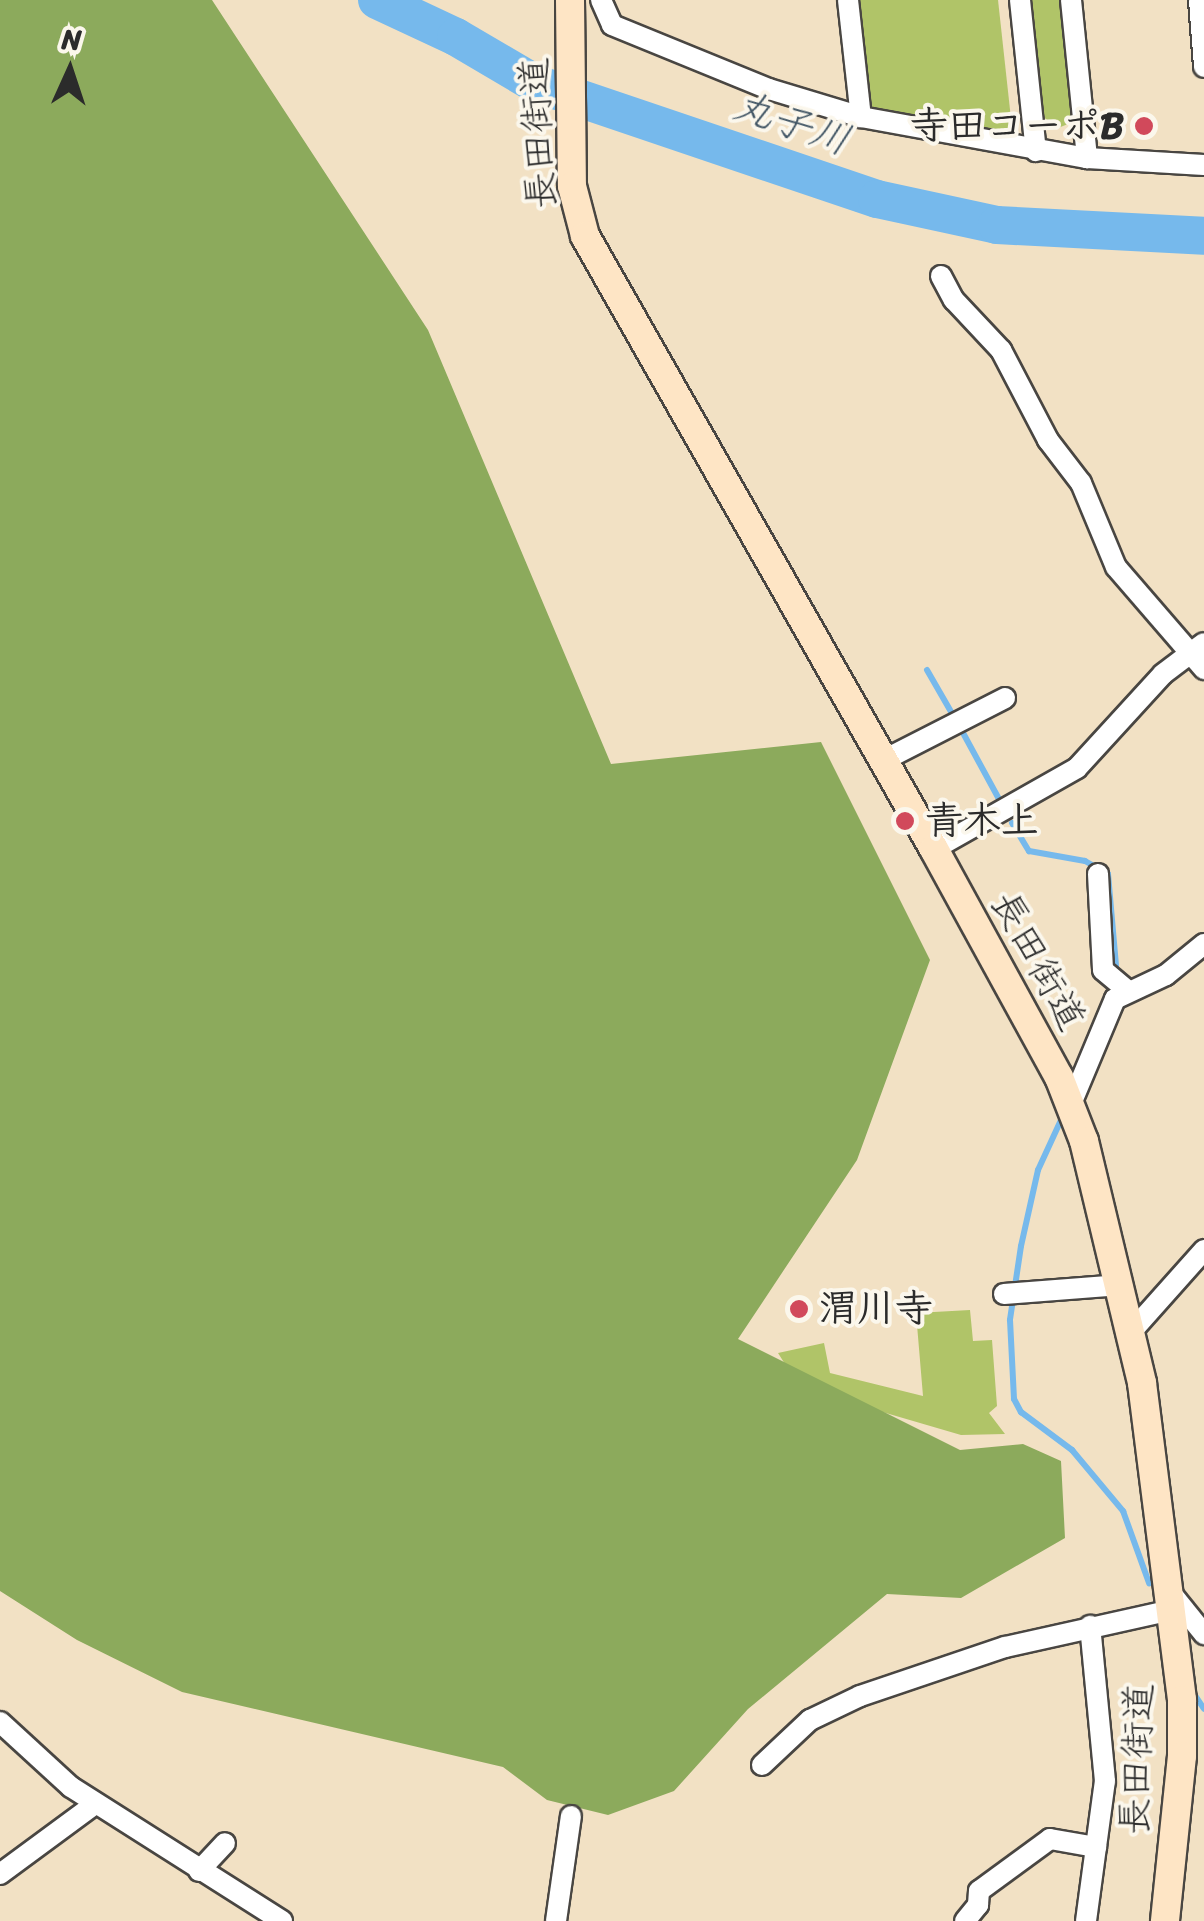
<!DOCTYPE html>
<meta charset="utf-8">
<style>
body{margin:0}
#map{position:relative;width:1204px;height:1921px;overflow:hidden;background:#f2e1c4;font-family:Sriracha,"Klee One",sans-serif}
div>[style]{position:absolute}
.green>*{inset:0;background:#b0c468}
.forest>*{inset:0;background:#8caa5c}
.stream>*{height:6px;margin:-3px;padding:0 3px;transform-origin:3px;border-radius:3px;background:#76b9ec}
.river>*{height:38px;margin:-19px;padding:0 19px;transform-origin:19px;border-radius:19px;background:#76b9ec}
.roads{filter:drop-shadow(2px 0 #494642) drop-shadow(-2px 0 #494642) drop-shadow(0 2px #494642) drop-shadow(0 -2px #494642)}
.minor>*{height:20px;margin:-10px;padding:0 10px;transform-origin:10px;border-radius:10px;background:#fff}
.secondary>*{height:28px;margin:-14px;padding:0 14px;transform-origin:14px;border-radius:14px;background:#fee5c5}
.dots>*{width:28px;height:28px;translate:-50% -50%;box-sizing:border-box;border:5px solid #fbf7ec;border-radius:50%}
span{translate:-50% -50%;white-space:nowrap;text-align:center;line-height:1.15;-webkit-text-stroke:8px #fbf7ec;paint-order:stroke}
.poi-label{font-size:38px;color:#2b2b2b;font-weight:700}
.right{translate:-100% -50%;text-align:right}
.left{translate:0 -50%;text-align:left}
.street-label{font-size:38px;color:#2b2b2b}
.water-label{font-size:40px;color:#425665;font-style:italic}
.north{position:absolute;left:20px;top:20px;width:100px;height:100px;-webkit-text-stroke:8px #fbf7ec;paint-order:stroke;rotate:3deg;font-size:28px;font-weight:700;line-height:40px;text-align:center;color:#2b2b2b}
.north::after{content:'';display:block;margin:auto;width:35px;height:45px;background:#2b2b2b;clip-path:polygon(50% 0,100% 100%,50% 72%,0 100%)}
</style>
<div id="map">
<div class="green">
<div style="clip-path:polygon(855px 0,998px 0,1013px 137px,865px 107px)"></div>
<div style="clip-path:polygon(1029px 0,1064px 0,1073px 115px,1068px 124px,1058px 128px,1042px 116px)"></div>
<div style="clip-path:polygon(970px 1310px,973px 1341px,992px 1340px,997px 1406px,989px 1413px,1005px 1434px,961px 1435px,838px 1399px,797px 1383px,778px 1353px,824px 1343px,830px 1373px,923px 1396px,916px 1313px)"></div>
</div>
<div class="forest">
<div style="clip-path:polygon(0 0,212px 0,428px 330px,611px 764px,821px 742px,930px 960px,857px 1160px,738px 1339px,960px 1450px,1023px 1444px,1061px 1461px,1065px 1538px,961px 1598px,887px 1594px,748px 1709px,674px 1791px,608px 1815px,547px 1800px,503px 1767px,182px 1692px,77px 1640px,0 1591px)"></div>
</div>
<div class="stream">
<div style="left:927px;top:670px;width:54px;rotate:60.1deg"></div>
<div style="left:962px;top:731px;width:80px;rotate:61.5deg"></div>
<div style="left:1012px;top:823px;width:33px;rotate:59deg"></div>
<div style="left:1029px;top:851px;width:57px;rotate:10.1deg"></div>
<div style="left:1085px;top:861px;width:26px;rotate:29deg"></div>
<div style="left:1108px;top:874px;width:92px;rotate:85deg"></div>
<div style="left:1061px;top:1120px;width:55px;rotate:114.7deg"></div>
<div style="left:1038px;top:1170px;width:78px;rotate:102.6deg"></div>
<div style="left:1021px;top:1246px;width:75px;rotate:98.5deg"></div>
<div style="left:1010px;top:1320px;width:79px;rotate:87.1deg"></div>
<div style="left:1014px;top:1399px;width:15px;rotate:62deg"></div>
<div style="left:1021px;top:1412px;width:64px;rotate:36.7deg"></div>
<div style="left:1072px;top:1450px;width:80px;rotate:50.1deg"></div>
<div style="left:1123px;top:1511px;width:77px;rotate:70.1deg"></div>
<div style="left:1194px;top:1694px;width:18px;rotate:56deg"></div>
</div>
<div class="river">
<div style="left:377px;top:0;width:87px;rotate:25.1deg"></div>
<div style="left:456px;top:37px;width:91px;rotate:30.5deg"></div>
<div style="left:534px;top:83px;width:362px;rotate:18.7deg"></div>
<div style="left:877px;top:199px;width:123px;rotate:12.2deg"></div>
<div style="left:997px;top:225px;width:207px;rotate:3deg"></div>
</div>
<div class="roads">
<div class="minor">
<div style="left:601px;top:0;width:27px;rotate:66deg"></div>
<div style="left:612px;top:25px;width:170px;rotate:22.2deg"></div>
<div style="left:769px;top:89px;width:96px;rotate:16.9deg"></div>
<div style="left:861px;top:117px;width:230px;rotate:10.3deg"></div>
<div style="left:1087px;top:158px;width:117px;rotate:3.4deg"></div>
<div style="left:848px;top:0;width:118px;rotate:83.7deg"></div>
<div style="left:1020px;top:0;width:152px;rotate:84deg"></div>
<div style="left:1071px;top:0;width:159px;rotate:84.2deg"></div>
<div style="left:1199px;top:0;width:67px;rotate:85.7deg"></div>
<div style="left:941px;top:276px;width:27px;rotate:62deg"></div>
<div style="left:954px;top:300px;width:69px;rotate:46.8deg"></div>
<div style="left:1001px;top:350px;width:102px;rotate:62.4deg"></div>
<div style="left:1048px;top:440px;width:54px;rotate:52.5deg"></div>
<div style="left:1081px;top:483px;width:91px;rotate:67.4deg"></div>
<div style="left:1116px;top:567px;width:135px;rotate:49.2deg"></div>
<div style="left:884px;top:760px;width:136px;rotate:-27.1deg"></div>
<div style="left:934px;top:849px;width:164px;rotate:-29.5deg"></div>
<div style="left:1077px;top:768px;width:127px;rotate:-47.5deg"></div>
<div style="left:1163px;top:674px;width:51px;rotate:-37.1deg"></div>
<div style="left:1098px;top:874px;width:96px;rotate:87deg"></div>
<div style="left:1103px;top:970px;width:31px;rotate:40deg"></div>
<div style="left:1071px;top:1104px;width:114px;rotate:-67.3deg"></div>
<div style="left:1115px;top:999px;width:56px;rotate:-25.2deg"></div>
<div style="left:1166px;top:975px;width:49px;rotate:-39.2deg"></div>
<div style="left:1004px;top:1294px;width:117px;rotate:-4.4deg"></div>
<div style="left:1131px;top:1332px;width:110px;rotate:-48.3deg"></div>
<div style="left:1171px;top:1593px;width:53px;rotate:51.2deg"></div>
<div style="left:0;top:1722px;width:96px;rotate:42.5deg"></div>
<div style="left:71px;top:1787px;width:250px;rotate:32.4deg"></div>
<div style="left:762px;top:1765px;width:66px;rotate:-43.2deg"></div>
<div style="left:810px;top:1720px;width:55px;rotate:-25.6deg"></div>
<div style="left:860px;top:1696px;width:153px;rotate:-18.7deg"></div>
<div style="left:1005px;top:1647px;width:171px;rotate:-12.5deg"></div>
<div style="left:199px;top:1871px;width:38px;rotate:-47deg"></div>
<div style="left:0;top:1874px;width:118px;rotate:-36.4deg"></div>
<div style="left:556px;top:1921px;width:106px;rotate:-81.9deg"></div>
<div style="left:965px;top:1921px;width:21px;rotate:-51deg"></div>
<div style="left:978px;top:1905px;width:14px;rotate:-86deg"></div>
<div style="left:979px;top:1891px;width:88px;rotate:-36.2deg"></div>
<div style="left:1050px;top:1839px;width:47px;rotate:9.9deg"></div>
<div style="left:1086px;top:1921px;width:141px;rotate:-82.3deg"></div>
<div style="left:1105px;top:1781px;width:156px;rotate:-95.5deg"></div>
</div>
<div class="secondary">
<div style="left:570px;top:0;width:186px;rotate:89.4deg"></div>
<div style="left:572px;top:186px;width:52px;rotate:75.4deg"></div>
<div style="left:585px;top:236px;width:705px;rotate:60.35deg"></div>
<div style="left:934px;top:849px;width:260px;rotate:61.3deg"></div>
<div style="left:1059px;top:1077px;width:69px;rotate:68.7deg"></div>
<div style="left:1084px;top:1141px;width:249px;rotate:76.5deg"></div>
<div style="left:1142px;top:1383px;width:320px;rotate:82.8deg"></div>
<div style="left:1182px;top:1700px;width:56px;rotate:90deg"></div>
<div style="left:1182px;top:1756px;width:166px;rotate:95.9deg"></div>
</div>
</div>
<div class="dots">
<div style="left:1144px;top:126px;background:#d1495b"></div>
<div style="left:905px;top:821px;background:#d1495b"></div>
<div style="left:799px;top:1309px;background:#d1495b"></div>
</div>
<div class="poi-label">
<span class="right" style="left:1124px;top:126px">寺田コーポB</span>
<span class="left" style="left:925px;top:821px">青木上</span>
<span class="left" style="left:819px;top:1309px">渭川寺</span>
</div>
<div class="street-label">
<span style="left:538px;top:133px;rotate:-93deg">長田街道</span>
<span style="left:1038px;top:961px;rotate:61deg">長田街道</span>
<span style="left:1137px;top:1759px;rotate:-88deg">長田街道</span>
</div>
<div class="water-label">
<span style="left:792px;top:123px;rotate:19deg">丸子川</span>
</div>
<div class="north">N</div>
</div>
